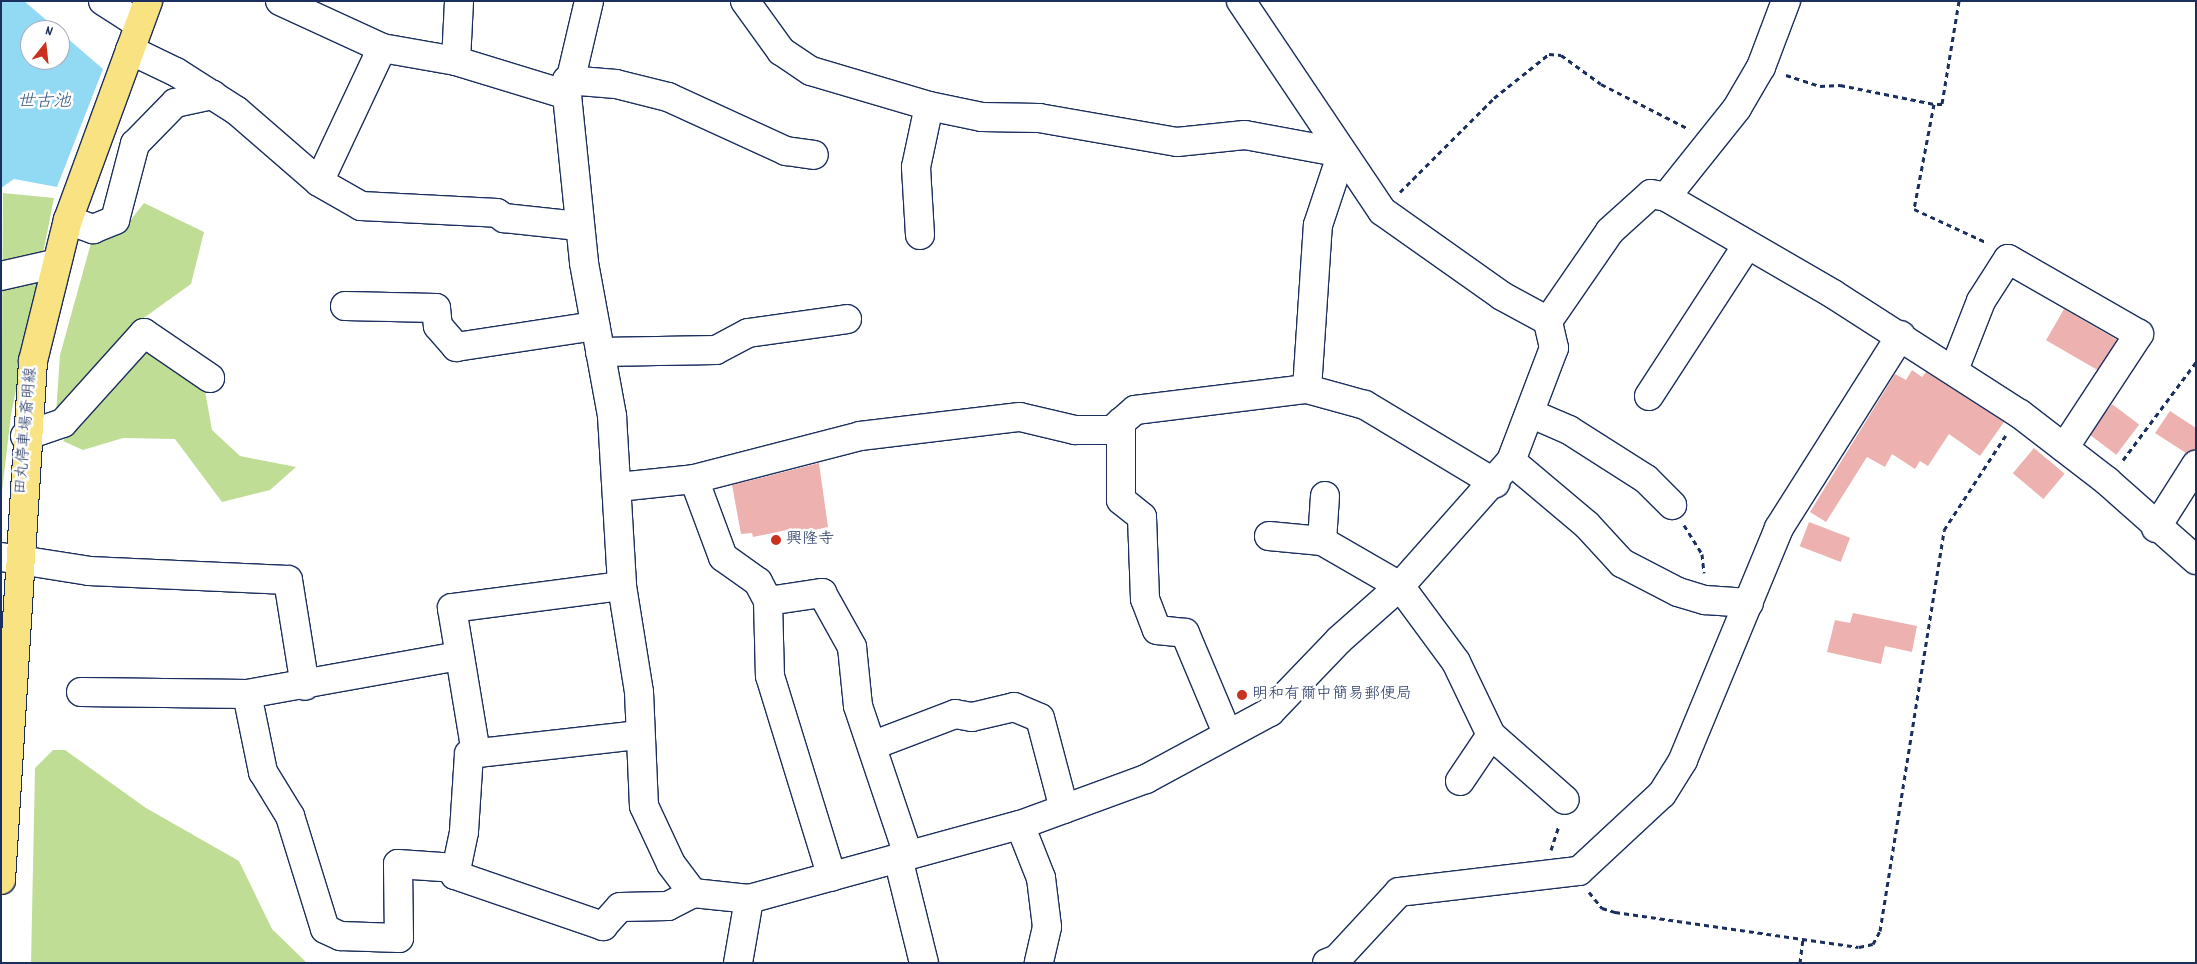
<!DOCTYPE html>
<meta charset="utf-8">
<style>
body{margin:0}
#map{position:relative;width:2197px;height:964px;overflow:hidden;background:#fff;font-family:Dekko,"Klee One",sans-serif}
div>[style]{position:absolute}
.green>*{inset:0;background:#c0dd95}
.water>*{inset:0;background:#92d9f4}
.building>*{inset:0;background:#edb2af;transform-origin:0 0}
.path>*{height:3px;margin-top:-1.5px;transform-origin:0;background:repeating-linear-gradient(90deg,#1b2f5e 0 5px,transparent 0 9px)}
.roads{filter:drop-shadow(1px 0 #1b2f5e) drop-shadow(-1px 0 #1b2f5e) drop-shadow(0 1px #1b2f5e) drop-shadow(0 -1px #1b2f5e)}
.minor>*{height:28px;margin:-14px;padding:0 14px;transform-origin:14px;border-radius:14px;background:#fff}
.major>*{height:28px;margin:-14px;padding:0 14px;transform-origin:14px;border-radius:14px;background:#f8e281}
.dots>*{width:14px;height:14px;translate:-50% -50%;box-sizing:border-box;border:2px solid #fff;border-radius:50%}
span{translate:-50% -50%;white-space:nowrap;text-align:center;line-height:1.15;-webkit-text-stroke:5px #fff;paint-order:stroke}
.street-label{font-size:16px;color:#1b2f5e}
.poi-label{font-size:16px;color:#1b2f5e}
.left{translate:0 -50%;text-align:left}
.water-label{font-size:18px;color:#395a84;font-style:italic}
.frame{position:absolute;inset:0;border:2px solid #1b2f5e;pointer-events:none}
.north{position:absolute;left:20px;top:20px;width:50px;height:50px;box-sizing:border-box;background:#fff;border:1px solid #a4acbf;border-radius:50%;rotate:16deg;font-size:14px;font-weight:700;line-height:20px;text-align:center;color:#1b2f5e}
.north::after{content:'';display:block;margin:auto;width:18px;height:22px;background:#c8321e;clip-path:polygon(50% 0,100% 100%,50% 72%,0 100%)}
</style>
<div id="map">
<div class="green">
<div style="clip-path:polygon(3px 193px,54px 198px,11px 415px,1px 500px)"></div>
<div style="clip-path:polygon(144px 203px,204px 232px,191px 284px,138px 322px,56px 413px,60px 355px,91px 243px,122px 231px)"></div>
<div style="clip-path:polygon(142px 350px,205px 391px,212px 430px,240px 456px,296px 467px,270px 490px,222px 502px,175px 439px,123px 438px,83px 450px,63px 441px)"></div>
<div style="clip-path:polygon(53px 750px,65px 750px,146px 808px,239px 861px,272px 929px,307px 963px,31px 963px,35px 768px)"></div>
</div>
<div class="water">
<div style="clip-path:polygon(1px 1px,24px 1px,58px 30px,30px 30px,30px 60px,60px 60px,60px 32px,103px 69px,57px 187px,14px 179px,1px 188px)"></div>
</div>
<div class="building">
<div style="left:2064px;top:309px;width:61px;height:36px;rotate:30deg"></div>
<div style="clip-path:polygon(1912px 370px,1922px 377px,1926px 372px,2004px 422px,1980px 456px,1949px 434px,1928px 466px,1920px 461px,1915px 469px,1892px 454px,1885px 467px,1867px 457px,1826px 522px,1810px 512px,1895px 374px,1906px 380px)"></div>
<div style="left:2112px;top:404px;width:34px;height:38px;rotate:37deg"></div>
<div style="clip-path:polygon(2170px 411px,2196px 428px,2196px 450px,2186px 453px,2155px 433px)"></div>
<div style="left:2034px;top:448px;width:40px;height:33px;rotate:40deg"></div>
<div style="clip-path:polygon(819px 463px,828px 527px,788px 536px,787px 530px,753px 537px,752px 533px,741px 534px,732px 485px)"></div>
<div style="left:1809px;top:522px;width:44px;height:26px;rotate:21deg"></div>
<div style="clip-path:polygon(1853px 613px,1917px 626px,1912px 652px,1885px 646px,1881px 664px,1827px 652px,1835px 620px,1850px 623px)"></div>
</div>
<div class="path">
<div style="left:1959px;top:1px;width:104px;rotate:99.4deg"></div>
<div style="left:1942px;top:104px;width:8px;rotate:180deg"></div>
<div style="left:1934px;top:104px;width:107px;rotate:100.8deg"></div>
<div style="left:1914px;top:209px;width:81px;rotate:24.7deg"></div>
<div style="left:1786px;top:75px;width:36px;rotate:18deg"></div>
<div style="left:1820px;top:86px;width:20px;rotate:-3deg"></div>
<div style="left:1840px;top:85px;width:96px;rotate:11.4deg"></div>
<div style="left:1400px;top:192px;width:133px;rotate:-45deg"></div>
<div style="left:1494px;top:98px;width:70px;rotate:-38.7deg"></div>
<div style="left:1549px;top:54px;width:12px;rotate:5deg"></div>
<div style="left:1561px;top:55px;width:49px;rotate:35.9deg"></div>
<div style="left:1601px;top:84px;width:99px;rotate:27.1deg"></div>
<div style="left:2123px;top:460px;width:122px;rotate:-53.3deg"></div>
<div style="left:1684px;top:525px;width:34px;rotate:58deg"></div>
<div style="left:1702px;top:554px;width:19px;rotate:84deg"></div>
<div style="left:1551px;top:850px;width:26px;rotate:-72deg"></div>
<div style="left:1589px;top:892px;width:21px;rotate:51deg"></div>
<div style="left:1602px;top:908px;width:14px;rotate:17deg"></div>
<div style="left:1615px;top:912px;width:246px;rotate:8.2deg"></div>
<div style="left:1859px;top:947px;width:14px;rotate:-12deg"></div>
<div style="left:1873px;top:944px;width:15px;rotate:-62deg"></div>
<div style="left:1880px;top:931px;width:406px;rotate:-80.9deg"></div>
<div style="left:1944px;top:530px;width:113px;rotate:-56.9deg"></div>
<div style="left:1800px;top:963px;width:24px;rotate:-83deg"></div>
</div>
<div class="roads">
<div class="minor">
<div style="left:103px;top:1px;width:43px;rotate:32.6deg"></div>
<div style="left:280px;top:1px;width:112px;rotate:24.7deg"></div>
<div style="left:382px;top:48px;width:75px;rotate:10deg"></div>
<div style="left:456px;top:61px;width:116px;rotate:17deg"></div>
<div style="left:589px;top:1px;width:97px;rotate:103.2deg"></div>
<div style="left:567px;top:95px;width:169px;rotate:84.2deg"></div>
<div style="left:584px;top:263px;width:156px;rotate:79.6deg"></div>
<div style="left:612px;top:416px;width:170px;rotate:86.6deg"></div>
<div style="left:622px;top:586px;width:107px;rotate:80.9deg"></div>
<div style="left:639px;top:692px;width:114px;rotate:87.5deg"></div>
<div style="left:644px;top:806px;width:64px;rotate:65deg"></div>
<div style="left:671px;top:864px;width:36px;rotate:53deg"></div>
<div style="left:693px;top:893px;width:56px;rotate:6.1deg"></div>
<div style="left:749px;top:899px;width:281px;rotate:-15.3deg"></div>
<div style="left:1020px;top:825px;width:134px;rotate:-20.1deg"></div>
<div style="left:1146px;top:779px;width:141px;rotate:-28.4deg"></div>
<div style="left:1270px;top:712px;width:100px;rotate:-46.2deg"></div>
<div style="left:1339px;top:640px;width:81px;rotate:-41.5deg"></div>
<div style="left:1400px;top:586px;width:167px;rotate:-48.4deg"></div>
<div style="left:1511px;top:461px;width:121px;rotate:-69.2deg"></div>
<div style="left:1554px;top:348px;width:28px;rotate:-103deg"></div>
<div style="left:1548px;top:321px;width:109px;rotate:-55.4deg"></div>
<div style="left:1610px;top:231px;width:55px;rotate:-42.1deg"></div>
<div style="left:1651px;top:194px;width:15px;rotate:11deg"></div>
<div style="left:1666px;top:197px;width:193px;rotate:30.1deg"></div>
<div style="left:1833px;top:294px;width:222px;rotate:32.7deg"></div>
<div style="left:2020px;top:414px;width:110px;rotate:37.6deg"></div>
<div style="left:2107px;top:481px;width:119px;rotate:41.6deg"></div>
<div style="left:745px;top:1px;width:62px;rotate:54.2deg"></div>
<div style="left:781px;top:51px;width:36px;rotate:34deg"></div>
<div style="left:811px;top:71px;width:123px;rotate:16.5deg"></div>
<div style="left:929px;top:106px;width:54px;rotate:11.7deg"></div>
<div style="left:982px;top:117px;width:57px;rotate:1deg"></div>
<div style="left:1039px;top:118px;width:140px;rotate:9.9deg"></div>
<div style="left:1177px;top:142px;width:68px;rotate:-5.9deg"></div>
<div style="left:1245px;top:135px;width:99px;rotate:10.5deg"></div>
<div style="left:1241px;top:1px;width:253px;rotate:56.1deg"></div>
<div style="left:1382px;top:211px;width:147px;rotate:35.3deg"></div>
<div style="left:1502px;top:296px;width:52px;rotate:28.5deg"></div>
<div style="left:382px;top:48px;width:148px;rotate:115.2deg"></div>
<div style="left:319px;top:182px;width:48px;rotate:29.7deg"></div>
<div style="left:361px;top:206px;width:136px;rotate:2.9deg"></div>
<div style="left:497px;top:213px;width:9px;rotate:36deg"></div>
<div style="left:504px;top:218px;width:75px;rotate:6.1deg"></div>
<div style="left:130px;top:50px;width:51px;rotate:25.6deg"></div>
<div style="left:176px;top:72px;width:72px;rotate:32.6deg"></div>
<div style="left:237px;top:111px;width:108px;rotate:40.9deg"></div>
<div style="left:456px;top:61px;width:60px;rotate:-87.1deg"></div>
<div style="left:567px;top:80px;width:49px;rotate:4.7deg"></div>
<div style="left:616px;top:84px;width:54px;rotate:14deg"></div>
<div style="left:668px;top:97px;width:130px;rotate:24.6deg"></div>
<div style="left:786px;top:151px;width:28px;rotate:8deg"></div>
<div style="left:1666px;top:197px;width:114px;rotate:-51.4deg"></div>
<div style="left:1737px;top:108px;width:48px;rotate:-59.7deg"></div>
<div style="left:1761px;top:67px;width:71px;rotate:-69.3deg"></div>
<div style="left:68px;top:220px;width:27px;rotate:20deg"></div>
<div style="left:93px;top:229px;width:24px;rotate:-22deg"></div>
<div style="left:115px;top:220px;width:79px;rotate:-75.3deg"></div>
<div style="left:135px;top:144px;width:57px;rotate:-45.7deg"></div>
<div style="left:175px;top:103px;width:39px;rotate:-12deg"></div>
<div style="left:920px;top:235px;width:68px;rotate:-93.4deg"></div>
<div style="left:916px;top:167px;width:62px;rotate:-78deg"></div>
<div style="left:1px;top:276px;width:54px;rotate:-12.8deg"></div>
<div style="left:345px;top:306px;width:91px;rotate:1.3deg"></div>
<div style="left:436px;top:308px;width:18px;rotate:84deg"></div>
<div style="left:438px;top:326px;width:28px;rotate:49deg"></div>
<div style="left:456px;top:347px;width:141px;rotate:-8.6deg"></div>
<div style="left:600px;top:352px;width:116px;rotate:-1deg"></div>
<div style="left:716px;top:350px;width:36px;rotate:-28deg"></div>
<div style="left:748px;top:333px;width:100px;rotate:-8deg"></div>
<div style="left:1954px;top:370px;width:74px;rotate:-68.6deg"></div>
<div style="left:1981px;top:301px;width:50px;rotate:-57.3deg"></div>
<div style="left:2008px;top:259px;width:151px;rotate:29.8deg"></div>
<div style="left:2139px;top:334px;width:136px;rotate:123.3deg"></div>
<div style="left:1307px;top:389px;width:164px;rotate:-86.2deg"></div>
<div style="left:1318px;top:225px;width:76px;rotate:-71.6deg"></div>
<div style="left:1649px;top:396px;width:180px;rotate:-57deg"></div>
<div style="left:1532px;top:414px;width:40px;rotate:23.4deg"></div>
<div style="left:1569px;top:430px;width:91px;rotate:32.5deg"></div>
<div style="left:1646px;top:479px;width:37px;rotate:45deg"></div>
<div style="left:1121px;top:422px;width:78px;rotate:90deg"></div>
<div style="left:1121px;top:500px;width:27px;rotate:39deg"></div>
<div style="left:1142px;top:517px;width:82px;rotate:87.9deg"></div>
<div style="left:1145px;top:599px;width:33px;rotate:69deg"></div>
<div style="left:1157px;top:630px;width:28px;rotate:6deg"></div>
<div style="left:1185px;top:633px;width:108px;rotate:67.2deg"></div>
<div style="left:25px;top:436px;width:40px;rotate:-18.9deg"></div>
<div style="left:63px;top:423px;width:121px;rotate:-48deg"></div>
<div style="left:144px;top:333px;width:80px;rotate:34.3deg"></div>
<div style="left:1511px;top:461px;width:99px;rotate:40.1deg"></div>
<div style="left:1587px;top:525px;width:52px;rotate:47.4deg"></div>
<div style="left:1622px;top:563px;width:63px;rotate:27.4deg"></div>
<div style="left:1678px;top:592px;width:28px;rotate:17deg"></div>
<div style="left:1705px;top:600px;width:44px;rotate:3.9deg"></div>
<div style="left:694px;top:479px;width:83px;rotate:69.6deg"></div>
<div style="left:723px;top:557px;width:43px;rotate:35.5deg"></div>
<div style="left:758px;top:582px;width:21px;rotate:62deg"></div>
<div style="left:768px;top:601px;width:75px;rotate:88.5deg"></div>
<div style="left:770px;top:676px;width:210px;rotate:72.9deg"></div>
<div style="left:618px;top:487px;width:76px;rotate:-6deg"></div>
<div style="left:694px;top:479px;width:171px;rotate:-14.5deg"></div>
<div style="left:860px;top:436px;width:161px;rotate:-6.8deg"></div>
<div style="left:1020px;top:417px;width:57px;rotate:13.3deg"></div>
<div style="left:1075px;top:430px;width:37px"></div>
<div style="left:1112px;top:430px;width:30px;rotate:-41deg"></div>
<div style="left:1135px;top:410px;width:173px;rotate:-7deg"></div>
<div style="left:1307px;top:389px;width:60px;rotate:15.4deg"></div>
<div style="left:1365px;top:405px;width:152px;rotate:31deg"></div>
<div style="left:1325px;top:496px;width:45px;rotate:93.8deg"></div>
<div style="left:1322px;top:541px;width:90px;rotate:30deg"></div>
<div style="left:1400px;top:586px;width:94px;rotate:53.6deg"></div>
<div style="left:1456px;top:662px;width:81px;rotate:64.4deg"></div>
<div style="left:1491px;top:735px;width:98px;rotate:41.3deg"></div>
<div style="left:2156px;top:528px;width:75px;rotate:-57.6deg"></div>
<div style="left:1269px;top:536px;width:53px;rotate:5.4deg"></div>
<div style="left:1px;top:557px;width:89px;rotate:9deg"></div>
<div style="left:89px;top:571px;width:199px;rotate:2.6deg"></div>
<div style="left:288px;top:580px;width:107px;rotate:80.9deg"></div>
<div style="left:768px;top:601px;width:55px;rotate:-8.4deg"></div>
<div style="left:822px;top:593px;width:62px;rotate:60.9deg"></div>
<div style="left:852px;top:647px;width:59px;rotate:84.2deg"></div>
<div style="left:858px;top:706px;width:157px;rotate:71.4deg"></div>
<div style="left:81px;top:692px;width:166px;rotate:0.7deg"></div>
<div style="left:247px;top:694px;width:215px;rotate:-10.2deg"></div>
<div style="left:247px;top:694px;width:80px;rotate:78.4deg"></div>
<div style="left:263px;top:772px;width:52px;rotate:58.5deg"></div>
<div style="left:290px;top:816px;width:118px;rotate:72.8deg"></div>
<div style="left:325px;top:929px;width:17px;rotate:25deg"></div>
<div style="left:340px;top:936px;width:59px;rotate:1.9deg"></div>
<div style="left:399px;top:938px;width:74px;rotate:-90.8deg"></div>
<div style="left:398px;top:864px;width:58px;rotate:3.9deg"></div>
<div style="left:639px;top:735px;width:171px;rotate:173.6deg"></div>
<div style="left:469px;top:754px;width:78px;rotate:93.7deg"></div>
<div style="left:464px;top:832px;width:44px;rotate:101.8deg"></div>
<div style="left:455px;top:875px;width:157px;rotate:19deg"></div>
<div style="left:603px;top:926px;width:25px;rotate:-48deg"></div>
<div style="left:620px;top:907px;width:48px;rotate:-1.2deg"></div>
<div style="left:668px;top:906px;width:28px;rotate:-27deg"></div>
<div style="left:874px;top:745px;width:87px;rotate:-20.9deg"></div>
<div style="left:955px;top:714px;width:17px;rotate:10deg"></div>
<div style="left:972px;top:717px;width:43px;rotate:-13.4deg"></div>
<div style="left:1014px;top:707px;width:28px;rotate:23deg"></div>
<div style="left:1040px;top:718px;width:94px;rotate:75.2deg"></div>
<div style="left:476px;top:753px;width:147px;rotate:-99.4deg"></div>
<div style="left:452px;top:608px;width:171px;rotate:-7.4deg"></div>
<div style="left:1460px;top:781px;width:55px;rotate:-56deg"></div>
<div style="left:1020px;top:825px;width:57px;rotate:68.4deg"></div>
<div style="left:1041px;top:878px;width:49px;rotate:83deg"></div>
<div style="left:1047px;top:927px;width:37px;rotate:103deg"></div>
<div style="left:898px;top:858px;width:108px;rotate:76.1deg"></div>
<div style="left:738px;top:963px;width:65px;rotate:-80.2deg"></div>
<div style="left:1327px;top:963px;width:11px;rotate:-22deg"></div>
<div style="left:1337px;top:959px;width:91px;rotate:-47.2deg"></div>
<div style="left:1399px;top:892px;width:181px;rotate:-6.7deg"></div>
<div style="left:1579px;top:871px;width:113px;rotate:-42.9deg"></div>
<div style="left:1662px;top:794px;width:40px;rotate:-58deg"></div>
<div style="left:1683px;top:760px;width:251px;rotate:-67.5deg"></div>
<div style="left:1779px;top:528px;width:228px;rotate:-57.7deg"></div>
</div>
<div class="major">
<div style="left:1px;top:880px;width:520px;rotate:-86.47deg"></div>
<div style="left:33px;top:361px;width:145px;rotate:-76.1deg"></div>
<div style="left:68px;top:220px;width:233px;rotate:-69.9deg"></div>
</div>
</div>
<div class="dots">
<div style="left:776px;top:540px;background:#c8321e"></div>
<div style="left:1242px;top:695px;background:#c8321e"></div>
</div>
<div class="street-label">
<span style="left:27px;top:431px;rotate:-85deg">田丸停車場斎明線</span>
</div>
<div class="poi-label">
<span class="left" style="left:786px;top:540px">興隆寺</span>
<span class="left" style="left:1252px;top:695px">明和有爾中簡易郵便局</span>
</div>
<div class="water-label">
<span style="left:44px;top:103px">世古池</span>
</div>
<div class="frame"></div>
<div class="north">N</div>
</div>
